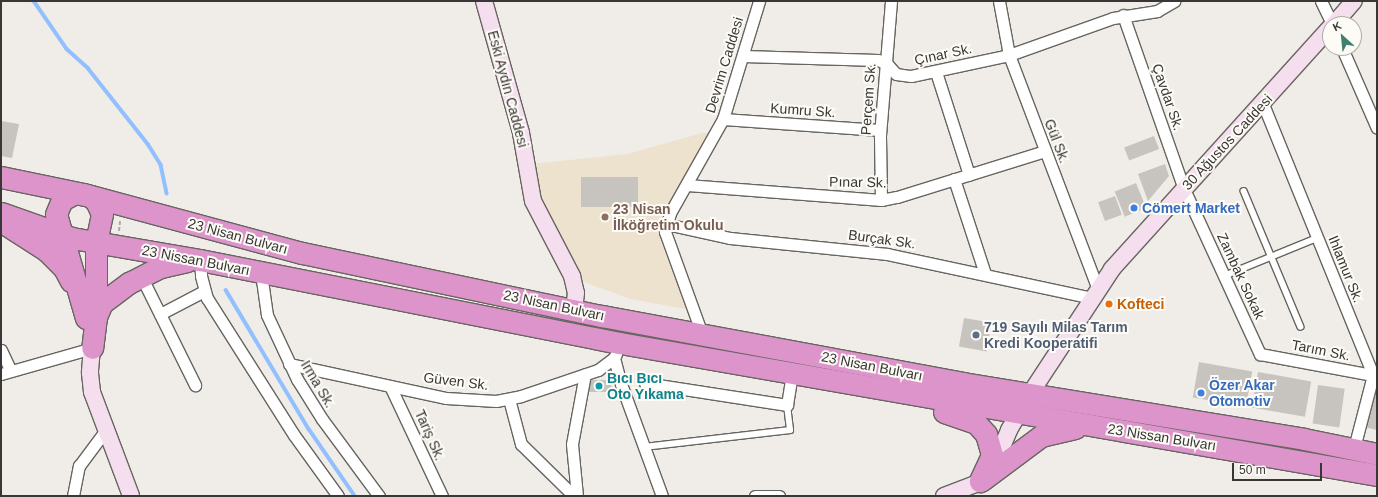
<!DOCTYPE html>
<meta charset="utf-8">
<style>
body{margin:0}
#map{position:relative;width:1378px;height:497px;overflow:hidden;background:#f0ede8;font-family:Helvetica,sans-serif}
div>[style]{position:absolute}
.education>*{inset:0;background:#ede2ce}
.stream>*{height:3.5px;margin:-1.75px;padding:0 1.75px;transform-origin:1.75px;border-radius:1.75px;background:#92c0fe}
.building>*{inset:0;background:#c7c3be;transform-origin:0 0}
.path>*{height:2px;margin-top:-1px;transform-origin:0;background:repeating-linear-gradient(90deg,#aba9a5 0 4px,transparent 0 6px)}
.roads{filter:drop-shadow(1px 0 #676560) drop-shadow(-1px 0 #676560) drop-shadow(0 1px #676560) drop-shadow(0 -1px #676560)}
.lane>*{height:5.5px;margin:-2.75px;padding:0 2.75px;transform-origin:2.75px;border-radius:2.75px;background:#fff}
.street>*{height:11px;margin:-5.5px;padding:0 5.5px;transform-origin:5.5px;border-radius:5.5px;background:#fff}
.secondary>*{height:16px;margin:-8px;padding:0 8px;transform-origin:8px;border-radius:8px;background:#f5dfef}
.highway>*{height:21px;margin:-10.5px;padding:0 10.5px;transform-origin:10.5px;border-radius:10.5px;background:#dd94cb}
.dots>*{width:11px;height:11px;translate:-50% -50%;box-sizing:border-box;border:2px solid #fdfbf5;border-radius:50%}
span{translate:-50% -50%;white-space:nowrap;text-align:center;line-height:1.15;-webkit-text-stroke:4px #fdfbf5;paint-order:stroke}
.street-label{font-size:14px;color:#383735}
.shop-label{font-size:14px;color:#366cbe;font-weight:700}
.left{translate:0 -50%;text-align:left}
.education-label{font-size:14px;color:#785e54;font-weight:700}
.food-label{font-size:14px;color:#c56008;font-weight:700}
.service-label{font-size:14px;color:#4e5e75;font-weight:700}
.culture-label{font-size:14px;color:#0d838f;font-weight:700}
.frame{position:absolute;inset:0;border:2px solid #383735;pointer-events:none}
.north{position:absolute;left:1322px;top:16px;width:40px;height:40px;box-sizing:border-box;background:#fdfbf5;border:1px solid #aeada8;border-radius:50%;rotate:333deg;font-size:11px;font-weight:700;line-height:16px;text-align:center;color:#383735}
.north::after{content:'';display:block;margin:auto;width:14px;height:18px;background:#40806e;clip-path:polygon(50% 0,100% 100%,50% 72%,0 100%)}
.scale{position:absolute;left:1232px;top:463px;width:90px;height:18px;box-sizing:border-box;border:2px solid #383735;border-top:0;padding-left:5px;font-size:12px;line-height:14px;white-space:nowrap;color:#383735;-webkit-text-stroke:3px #fdfbf5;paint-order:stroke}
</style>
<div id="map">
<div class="education">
<div style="clip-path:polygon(702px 133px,712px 133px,655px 225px,686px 309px,630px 299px,584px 282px,537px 193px,531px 164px,627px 154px)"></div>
</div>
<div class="stream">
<div style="left:34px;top:1px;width:58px;rotate:55.5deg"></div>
<div style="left:67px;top:49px;width:28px;rotate:42deg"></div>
<div style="left:88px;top:68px;width:97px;rotate:51.7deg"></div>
<div style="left:148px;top:144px;width:25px;rotate:58deg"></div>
<div style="left:161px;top:165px;width:29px;rotate:78deg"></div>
<div style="left:226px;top:290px;width:162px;rotate:59.2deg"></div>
<div style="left:309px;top:429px;width:81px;rotate:55.5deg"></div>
</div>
<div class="building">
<div style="clip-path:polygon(1px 121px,19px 124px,12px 158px,1px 156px)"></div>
<div style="left:1154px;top:136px;width:14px;height:32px;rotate:69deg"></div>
<div style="clip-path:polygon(1165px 164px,1169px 176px,1148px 201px,1138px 174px)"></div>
<div style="left:581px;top:177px;width:57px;height:30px"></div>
<div style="left:1136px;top:183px;width:27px;height:23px;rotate:68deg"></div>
<div style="left:1115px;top:196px;width:20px;height:18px;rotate:70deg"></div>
<div style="left:964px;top:318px;width:28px;height:29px;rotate:10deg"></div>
<div style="left:1199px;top:362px;width:54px;height:36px;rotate:10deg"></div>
<div style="left:1258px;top:372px;width:54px;height:36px;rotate:10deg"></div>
<div style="clip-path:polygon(589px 380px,610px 380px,613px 392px,585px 392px)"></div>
<div style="left:1318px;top:385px;width:27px;height:39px;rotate:8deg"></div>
<div style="clip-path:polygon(1372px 392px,1377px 394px,1377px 430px,1364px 427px)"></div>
</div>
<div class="path">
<div style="left:119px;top:231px;width:10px;rotate:-84deg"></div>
</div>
<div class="roads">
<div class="lane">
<div style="left:1244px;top:191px;width:147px;rotate:67.3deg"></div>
<div style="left:1224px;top:276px;width:100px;rotate:-22.2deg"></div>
<div style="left:644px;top:447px;width:147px;rotate:-6.6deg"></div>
<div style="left:790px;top:430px;width:25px;rotate:-97deg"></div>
</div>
<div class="street">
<div style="left:999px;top:1px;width:55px;rotate:79.5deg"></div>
<div style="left:1009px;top:55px;width:250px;rotate:69.2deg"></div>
<div style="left:1321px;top:1px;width:25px;rotate:64deg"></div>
<div style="left:1123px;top:15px;width:184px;rotate:70.7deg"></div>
<div style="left:1184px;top:189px;width:182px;rotate:65.3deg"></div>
<div style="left:1260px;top:354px;width:119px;rotate:10.6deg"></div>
<div style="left:1342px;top:48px;width:87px;rotate:66.4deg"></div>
<div style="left:743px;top:56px;width:135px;rotate:1.7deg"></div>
<div style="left:878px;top:60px;width:10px;rotate:24deg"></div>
<div style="left:887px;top:64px;width:13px;rotate:48deg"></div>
<div style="left:896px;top:74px;width:15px;rotate:8deg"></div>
<div style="left:911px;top:76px;width:100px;rotate:-12.1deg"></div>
<div style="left:1009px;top:55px;width:110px;rotate:-19.6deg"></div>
<div style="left:1113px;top:18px;width:45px;rotate:-9deg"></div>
<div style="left:1157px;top:11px;width:20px;rotate:-30deg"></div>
<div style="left:936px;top:72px;width:108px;rotate:72.2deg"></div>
<div style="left:1263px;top:104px;width:292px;rotate:67.9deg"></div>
<div style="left:1373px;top:375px;width:75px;rotate:104.6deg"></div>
<div style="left:723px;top:119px;width:157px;rotate:4deg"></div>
<div style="left:954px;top:179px;width:100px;rotate:71.9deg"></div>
<div style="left:687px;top:185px;width:195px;rotate:4.4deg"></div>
<div style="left:881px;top:200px;width:16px;rotate:-11deg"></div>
<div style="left:897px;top:197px;width:155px;rotate:-17.3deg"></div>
<div style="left:881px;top:200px;width:65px;rotate:-90.9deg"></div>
<div style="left:880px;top:135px;width:134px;rotate:-85.3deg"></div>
<div style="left:666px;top:224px;width:66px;rotate:12.3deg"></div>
<div style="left:730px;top:238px;width:158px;rotate:5.8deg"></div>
<div style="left:887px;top:254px;width:210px;rotate:12.1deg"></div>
<div style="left:200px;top:260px;width:16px;rotate:86deg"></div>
<div style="left:201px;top:276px;width:23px;rotate:75deg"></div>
<div style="left:207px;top:298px;width:162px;rotate:57.6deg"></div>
<div style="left:294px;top:435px;width:75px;rotate:54.2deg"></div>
<div style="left:261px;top:273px;width:42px;rotate:81.9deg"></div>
<div style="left:267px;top:315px;width:71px;rotate:64.9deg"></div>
<div style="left:297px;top:379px;width:47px;rotate:58deg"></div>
<div style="left:322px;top:419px;width:96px;rotate:53.5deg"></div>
<div style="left:141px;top:276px;width:122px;rotate:63.6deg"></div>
<div style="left:160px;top:314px;width:50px;rotate:-27.6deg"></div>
<div style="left:702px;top:334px;width:109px;rotate:-109.9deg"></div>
<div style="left:665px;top:232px;width:20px;rotate:-75deg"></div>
<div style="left:670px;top:213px;width:108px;rotate:-60.6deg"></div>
<div style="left:723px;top:119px;width:123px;rotate:-73deg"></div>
<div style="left:1px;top:350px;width:23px;rotate:65deg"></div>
<div style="left:616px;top:354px;width:4px;rotate:117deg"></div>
<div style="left:614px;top:358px;width:27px;rotate:75deg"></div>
<div style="left:621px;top:384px;width:119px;rotate:69.9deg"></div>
<div style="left:289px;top:364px;width:161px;rotate:12.2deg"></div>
<div style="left:446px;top:398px;width:50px;rotate:3.4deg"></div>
<div style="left:496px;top:401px;width:25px;rotate:-11deg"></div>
<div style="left:521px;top:396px;width:81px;rotate:-18.7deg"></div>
<div style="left:598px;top:370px;width:20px;rotate:-37deg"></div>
<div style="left:1px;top:374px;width:95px;rotate:-15.9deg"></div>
<div style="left:645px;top:383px;width:144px;rotate:8.8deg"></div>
<div style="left:787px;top:405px;width:31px;rotate:-81deg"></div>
<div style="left:390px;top:386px;width:122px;rotate:64.7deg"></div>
<div style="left:509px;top:399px;width:47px;rotate:75.1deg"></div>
<div style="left:521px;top:444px;width:74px;rotate:44.5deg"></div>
<div style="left:73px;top:496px;width:31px;rotate:-79deg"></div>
<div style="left:79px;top:466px;width:44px;rotate:-53.4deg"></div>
<div style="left:577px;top:496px;width:52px;rotate:-95.5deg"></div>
<div style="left:572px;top:444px;width:71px;rotate:-79.5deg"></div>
<div style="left:755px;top:496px;width:24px"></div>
</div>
<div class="secondary">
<div style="left:484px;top:1px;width:137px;rotate:74.3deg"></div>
<div style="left:521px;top:133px;width:69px;rotate:80deg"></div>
<div style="left:533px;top:201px;width:85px;rotate:62.5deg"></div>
<div style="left:572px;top:276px;width:17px;rotate:77deg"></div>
<div style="left:576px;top:293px;width:17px;rotate:97deg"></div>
<div style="left:1334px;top:24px;width:30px;rotate:-49deg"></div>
<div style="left:92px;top:348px;width:25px;rotate:95deg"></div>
<div style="left:90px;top:373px;width:19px;rotate:84deg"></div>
<div style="left:92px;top:392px;width:111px;rotate:69.4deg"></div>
<div style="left:944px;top:496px;width:33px;rotate:-21deg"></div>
<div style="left:975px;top:484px;width:14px;rotate:-36deg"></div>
<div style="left:986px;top:476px;width:18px;rotate:-56deg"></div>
<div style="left:996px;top:461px;width:34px;rotate:-67deg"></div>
<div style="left:1009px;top:430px;width:42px;rotate:-59.7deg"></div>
<div style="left:1030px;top:394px;width:149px;rotate:-56.7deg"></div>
<div style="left:1112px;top:269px;width:325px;rotate:-47.9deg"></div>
</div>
<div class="highway">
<div style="left:1px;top:177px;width:84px;rotate:11.7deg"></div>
<div style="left:83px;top:194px;width:227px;rotate:15.1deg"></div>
<div style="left:302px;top:253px;width:307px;rotate:11.9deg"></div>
<div style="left:602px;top:316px;width:367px;rotate:10.5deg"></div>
<div style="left:963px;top:383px;width:346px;rotate:9.3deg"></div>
<div style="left:1304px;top:439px;width:75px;rotate:11.6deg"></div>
<div style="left:1px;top:213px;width:75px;rotate:19.4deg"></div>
<div style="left:72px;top:238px;width:130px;rotate:9.8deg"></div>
<div style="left:200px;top:260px;width:428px;rotate:11.2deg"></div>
<div style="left:620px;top:343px;width:768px;rotate:9.89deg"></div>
<div style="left:5px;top:224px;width:50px;rotate:32.7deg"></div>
<div style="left:47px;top:251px;width:24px;rotate:45deg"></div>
<div style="left:64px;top:268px;width:15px;rotate:62deg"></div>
<div style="left:96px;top:317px;width:15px;rotate:-67deg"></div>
<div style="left:102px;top:303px;width:34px;rotate:-37deg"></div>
<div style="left:129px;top:283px;width:36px;rotate:-27deg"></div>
<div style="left:161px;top:267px;width:27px;rotate:-13deg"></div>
<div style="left:86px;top:318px;width:108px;rotate:-106.1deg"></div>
<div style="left:56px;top:214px;width:15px;rotate:-67deg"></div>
<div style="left:62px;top:200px;width:15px;rotate:-28deg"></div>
<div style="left:75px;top:193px;width:15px;rotate:11deg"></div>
<div style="left:90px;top:196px;width:8px;rotate:40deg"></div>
<div style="left:96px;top:201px;width:14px;rotate:65deg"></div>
<div style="left:102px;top:214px;width:29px;rotate:102deg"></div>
<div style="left:96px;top:242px;width:75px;rotate:90deg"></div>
<div style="left:96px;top:317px;width:31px;rotate:97deg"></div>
<div style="left:944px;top:412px;width:34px;rotate:19deg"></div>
<div style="left:976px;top:423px;width:15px;rotate:48deg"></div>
<div style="left:986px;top:434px;width:22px;rotate:74deg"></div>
<div style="left:992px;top:455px;width:29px;rotate:115deg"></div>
<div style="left:982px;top:480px;width:74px;rotate:-36.7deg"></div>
<div style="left:1041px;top:436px;width:35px;rotate:-13deg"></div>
</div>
</div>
<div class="dots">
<div style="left:1134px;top:208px;background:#3f7fe0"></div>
<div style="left:605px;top:217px;background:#8d6e63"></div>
<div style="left:1109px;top:304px;background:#e8710a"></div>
<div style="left:976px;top:335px;background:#5c6f8a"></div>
<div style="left:599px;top:386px;background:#0f9aa8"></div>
<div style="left:1201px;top:393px;background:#3f7fe0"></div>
</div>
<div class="street-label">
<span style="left:943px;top:54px;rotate:-12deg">Çınar Sk.</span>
<span style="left:724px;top:65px;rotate:-73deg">Devrim Caddesi</span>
<span style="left:508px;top:89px;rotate:75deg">Eski Aydın Caddesi</span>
<span style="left:1168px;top:97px;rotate:71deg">Çavdar Sk.</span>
<span style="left:868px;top:99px;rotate:-86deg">Perçem Sk.</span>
<span style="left:803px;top:110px;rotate:4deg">Kumru Sk.</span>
<span style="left:1057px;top:141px;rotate:69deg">Gül Sk.</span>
<span style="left:1227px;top:142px;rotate:-47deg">30 Ağustos Caddesi</span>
<span style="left:858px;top:182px;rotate:1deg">Pınar Sk.</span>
<span style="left:238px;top:236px;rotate:15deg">23 Nisan Bulvarı</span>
<span style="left:882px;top:239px;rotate:8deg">Burçak Sk.</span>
<span style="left:196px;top:260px;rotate:11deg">23 Nissan Bulvarı</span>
<span style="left:1346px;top:269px;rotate:68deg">Ihlamur Sk.</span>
<span style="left:1241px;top:276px;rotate:65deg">Zambak Sokak</span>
<span style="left:554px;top:305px;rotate:12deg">23 Nisan Bulvarı</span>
<span style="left:1321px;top:350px;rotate:11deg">Tarım Sk.</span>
<span style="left:872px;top:366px;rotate:11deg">23 Nisan Bulvarı</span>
<span style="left:456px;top:381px;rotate:7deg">Güven Sk.</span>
<span style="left:318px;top:384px;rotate:59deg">Irma Sk.</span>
<span style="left:430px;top:435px;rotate:66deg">Tariş Sk.</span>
<span style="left:1162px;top:437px;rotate:9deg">23 Nissan Bulvarı</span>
</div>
<div class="shop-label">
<span class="left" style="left:1142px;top:208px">Cömert Market</span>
<span class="left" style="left:1209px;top:393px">Özer Akar<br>Otomotiv</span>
</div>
<div class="education-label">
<span class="left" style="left:613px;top:217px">23 Nisan<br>İlköğretim Okulu</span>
</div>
<div class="food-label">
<span class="left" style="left:1117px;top:304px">Kofteci</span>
</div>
<div class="service-label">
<span class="left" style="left:984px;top:335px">719 Sayılı Milas Tarım<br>Kredi Kooperatifi</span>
</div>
<div class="culture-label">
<span class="left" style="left:607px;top:386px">Bıcı Bıcı<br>Oto Yıkama</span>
</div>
<div class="frame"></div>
<div class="north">K</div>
<div class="scale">50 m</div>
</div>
